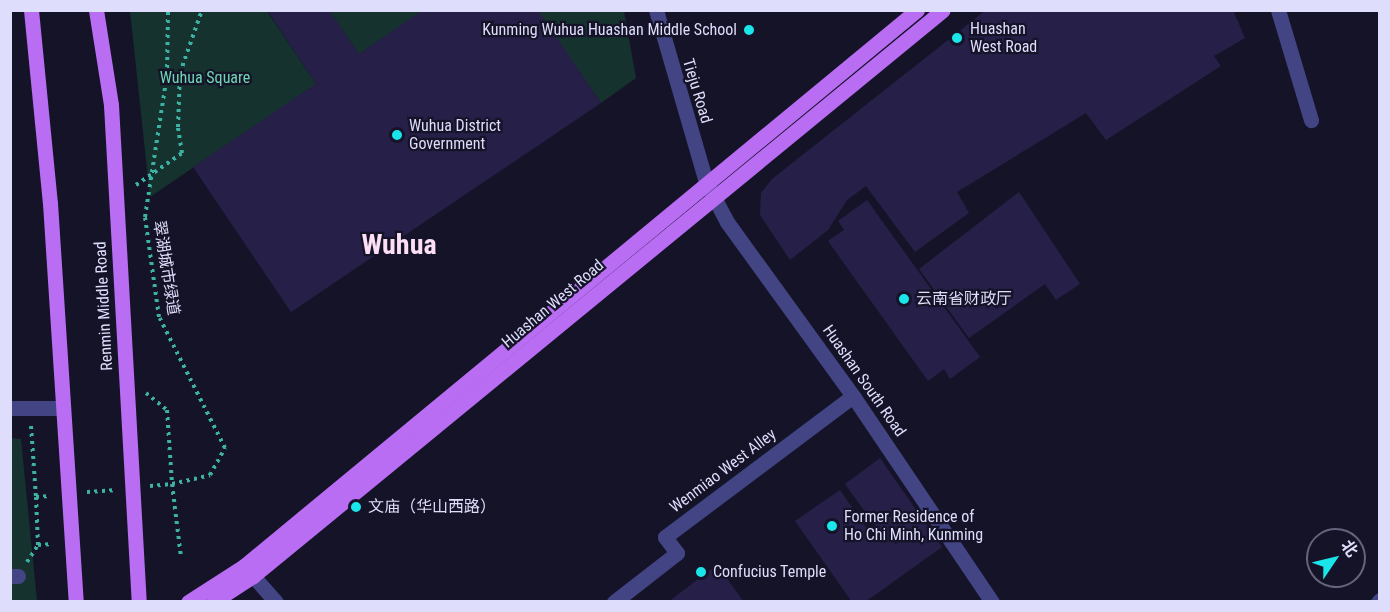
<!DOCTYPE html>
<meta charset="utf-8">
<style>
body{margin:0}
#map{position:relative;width:1390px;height:612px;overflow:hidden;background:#151328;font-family:"Roboto Condensed","Noto Sans SC",sans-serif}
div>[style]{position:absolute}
.green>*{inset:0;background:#16322f}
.building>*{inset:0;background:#262048}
.path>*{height:4px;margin-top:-2px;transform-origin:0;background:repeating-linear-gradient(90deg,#3bb2a2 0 3px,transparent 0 7.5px)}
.minor>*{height:15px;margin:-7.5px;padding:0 7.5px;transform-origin:7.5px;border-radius:7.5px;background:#424483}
.major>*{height:15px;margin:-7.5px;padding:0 7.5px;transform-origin:7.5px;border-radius:7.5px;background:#b86df3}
.dots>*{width:16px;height:16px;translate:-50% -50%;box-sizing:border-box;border:3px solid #151328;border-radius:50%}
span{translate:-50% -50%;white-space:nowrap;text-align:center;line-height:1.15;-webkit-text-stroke:4.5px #151328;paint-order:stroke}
.poi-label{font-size:16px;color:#deddfc}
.left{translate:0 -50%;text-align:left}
.right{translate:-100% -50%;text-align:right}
.park-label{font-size:16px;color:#6ed7b6}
.street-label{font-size:16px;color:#deddfc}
.town-label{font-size:28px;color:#fcdff4;font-weight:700}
.frame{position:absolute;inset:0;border:12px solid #deddfc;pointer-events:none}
.north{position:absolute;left:1306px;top:528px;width:60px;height:60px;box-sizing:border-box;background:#151328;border:2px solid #65647d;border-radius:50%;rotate:55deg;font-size:16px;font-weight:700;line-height:24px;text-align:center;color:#deddfc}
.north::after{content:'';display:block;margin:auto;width:21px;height:27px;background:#1ae5eb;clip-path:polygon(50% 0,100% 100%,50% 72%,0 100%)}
</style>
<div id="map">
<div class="green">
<div style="clip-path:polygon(130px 11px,267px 11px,316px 84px,150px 197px)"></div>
<div style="clip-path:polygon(329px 11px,423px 11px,359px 54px)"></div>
<div style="clip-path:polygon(538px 11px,624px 11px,636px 78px,601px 103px)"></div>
<div style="clip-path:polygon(10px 438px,21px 439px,37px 601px,11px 601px)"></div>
</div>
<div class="building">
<div style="clip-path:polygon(267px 10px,329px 10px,359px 54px,423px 10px,538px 10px,601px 103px,291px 312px,193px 167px,316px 84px)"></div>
<div style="clip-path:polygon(986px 10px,1233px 10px,1245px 38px,1214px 56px,1221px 66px,1106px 140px,1086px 113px,957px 192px,969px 213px,915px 252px,866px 186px,847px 200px,828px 230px,790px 260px,760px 215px,761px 193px,772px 179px)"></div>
<div style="clip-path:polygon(1019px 192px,1080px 284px,1056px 300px,1045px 284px,969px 338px,919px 269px)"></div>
<div style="clip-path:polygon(867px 200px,980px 357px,950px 379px,944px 369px,928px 381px,828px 241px,844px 230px,838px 221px)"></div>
<div style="clip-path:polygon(880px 458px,942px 547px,865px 602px,852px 602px,795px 521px,840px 490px,872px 536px,879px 531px,845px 484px)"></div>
<div style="clip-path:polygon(717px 565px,744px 602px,668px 602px)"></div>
</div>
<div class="path">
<div style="left:136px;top:185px;width:56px;rotate:-34.8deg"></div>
<div style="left:182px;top:153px;width:26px;rotate:-99deg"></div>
<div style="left:178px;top:127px;width:54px;rotate:-87.9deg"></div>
<div style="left:180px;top:73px;width:67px;rotate:-70.8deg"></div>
<div style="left:146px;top:393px;width:27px;rotate:39deg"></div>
<div style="left:167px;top:410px;width:74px;rotate:86.1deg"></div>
<div style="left:172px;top:484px;width:39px;rotate:-13deg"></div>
<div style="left:210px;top:475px;width:31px;rotate:-61deg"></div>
<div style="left:225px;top:448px;width:147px;rotate:-116.7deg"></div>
<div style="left:159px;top:317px;width:101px;rotate:-98deg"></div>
<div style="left:145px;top:217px;width:144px;rotate:-81.2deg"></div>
<div style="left:167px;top:75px;width:65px;rotate:-89.1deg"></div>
<div style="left:31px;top:426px;width:71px;rotate:86deg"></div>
<div style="left:36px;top:497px;width:14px;rotate:-4deg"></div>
<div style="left:150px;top:486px;width:22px;rotate:-5deg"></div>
<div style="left:172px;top:484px;width:74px;rotate:83deg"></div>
<div style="left:87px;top:492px;width:26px;rotate:-4deg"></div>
<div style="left:38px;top:545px;width:15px;rotate:-4deg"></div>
<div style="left:27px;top:562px;width:20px;rotate:-57deg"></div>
<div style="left:38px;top:545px;width:48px;rotate:-92.4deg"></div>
</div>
<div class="minor">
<div style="left:656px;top:10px;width:179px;rotate:73.8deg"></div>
<div style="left:706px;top:182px;width:45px;rotate:62.3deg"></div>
<div style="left:727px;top:222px;width:215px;rotate:54.1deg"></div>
<div style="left:853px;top:396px;width:249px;rotate:56deg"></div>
<div style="left:1278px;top:10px;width:115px;rotate:73.3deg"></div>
<div style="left:10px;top:408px;width:53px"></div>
<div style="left:246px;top:568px;width:45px;rotate:48.6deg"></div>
<div style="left:10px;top:576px;width:8px"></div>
<div style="left:614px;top:602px;width:80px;rotate:-37.9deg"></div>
<div style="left:677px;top:553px;width:20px;rotate:-127deg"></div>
<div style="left:665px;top:537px;width:235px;rotate:-36.9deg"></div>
<div style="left:1378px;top:602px;width:3px;rotate:-45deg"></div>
</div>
<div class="major">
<div style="left:31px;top:10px;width:194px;rotate:84.4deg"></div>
<div style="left:50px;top:203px;width:400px;rotate:86.3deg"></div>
<div style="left:96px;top:10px;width:96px;rotate:81deg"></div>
<div style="left:111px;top:105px;width:498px;rotate:86.8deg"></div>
<div style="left:188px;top:602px;width:67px;rotate:-32.7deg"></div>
<div style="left:244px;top:566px;width:873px;rotate:-39.56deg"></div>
<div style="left:213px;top:602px;width:48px;rotate:-33deg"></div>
<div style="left:253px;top:576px;width:892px;rotate:-39.36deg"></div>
</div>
<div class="dots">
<div style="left:749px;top:30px;background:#1ae5eb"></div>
<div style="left:957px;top:38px;background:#1ae5eb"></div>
<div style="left:397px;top:135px;background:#1ae5eb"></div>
<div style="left:904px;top:299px;background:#1ae5eb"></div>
<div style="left:356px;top:507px;background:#1ae5eb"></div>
<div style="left:832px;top:526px;background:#1ae5eb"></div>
<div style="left:701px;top:572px;background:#1ae5eb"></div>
</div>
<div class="poi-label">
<span class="left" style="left:970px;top:38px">Huashan<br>West Road</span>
<span class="right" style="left:737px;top:30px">Kunming Wuhua Huashan Middle School</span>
<span class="left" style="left:409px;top:135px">Wuhua District<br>Government</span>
<span class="left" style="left:916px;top:299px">云南省财政厅</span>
<span class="left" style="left:368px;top:507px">文庙（华山西路）</span>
<span class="left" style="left:844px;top:526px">Former Residence of<br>Ho Chi Minh, Kunming</span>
<span class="left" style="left:713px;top:572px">Confucius Temple</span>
</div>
<div class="park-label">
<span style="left:205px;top:78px">Wuhua Square</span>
</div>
<div class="street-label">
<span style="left:697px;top:91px;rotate:73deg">Tieju Road</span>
<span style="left:166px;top:268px;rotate:81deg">翠湖城市绿道</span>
<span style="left:553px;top:304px;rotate:-40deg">Huashan West Road</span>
<span style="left:104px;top:306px;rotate:-93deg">Renmin Middle Road</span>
<span style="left:864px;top:381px;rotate:55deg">Huashan South Road</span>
<span style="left:723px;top:471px;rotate:-37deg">Wenmiao West Alley</span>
</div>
<div class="town-label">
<span style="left:399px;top:245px">Wuhua</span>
</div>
<div class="frame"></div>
<div class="north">北</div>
</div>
